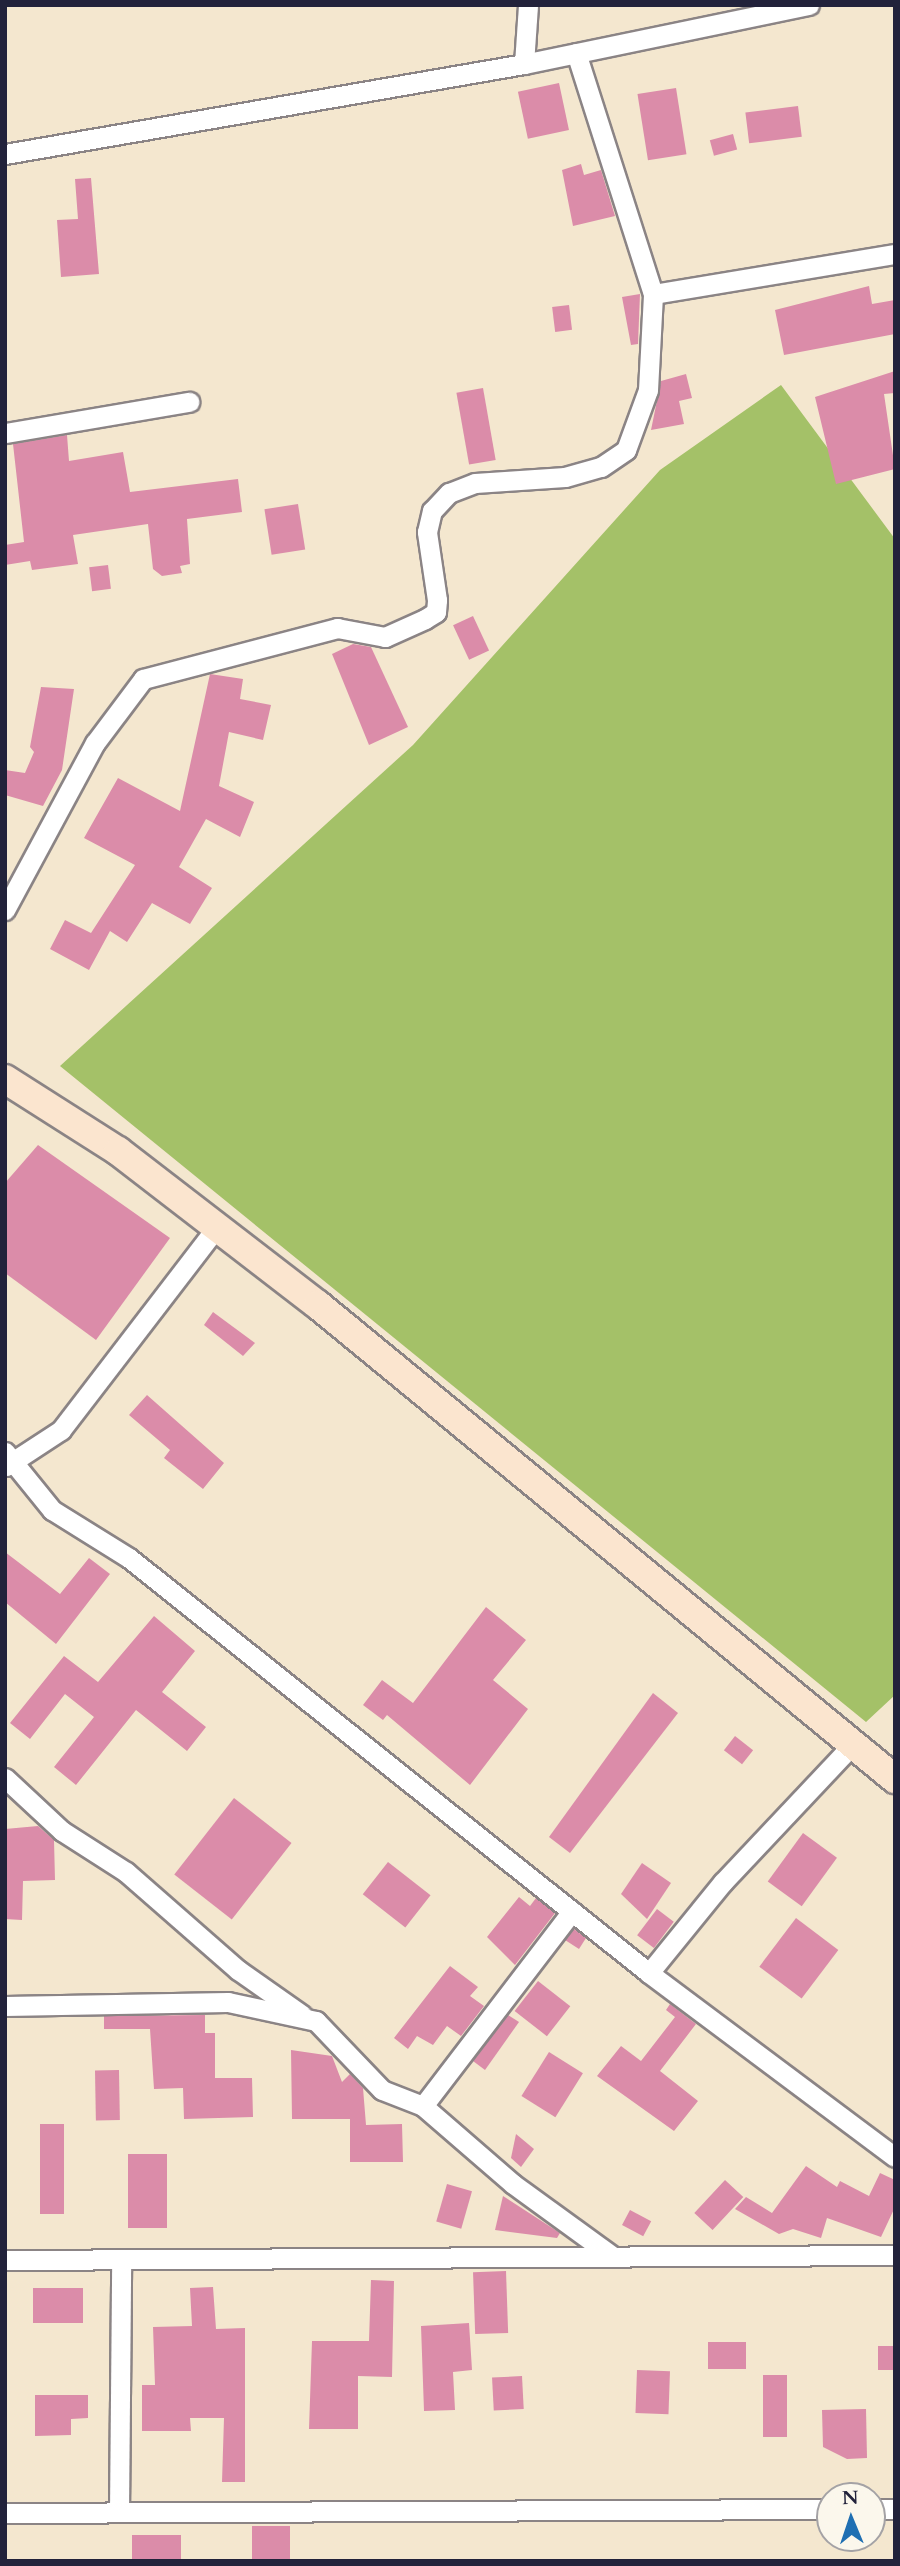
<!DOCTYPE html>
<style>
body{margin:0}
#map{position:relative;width:900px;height:2566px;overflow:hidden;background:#f4e7cf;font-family:Cardo,serif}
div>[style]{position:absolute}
.green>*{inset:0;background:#a4c168}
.building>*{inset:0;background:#db8ca9;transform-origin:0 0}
.roads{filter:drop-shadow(2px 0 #8b8485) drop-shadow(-2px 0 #8b8485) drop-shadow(0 2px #8b8485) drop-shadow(0 -2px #8b8485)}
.street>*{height:19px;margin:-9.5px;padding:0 9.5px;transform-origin:9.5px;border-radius:9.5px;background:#fff}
.secondary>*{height:28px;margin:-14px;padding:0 14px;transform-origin:14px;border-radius:14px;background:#fbe5cf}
span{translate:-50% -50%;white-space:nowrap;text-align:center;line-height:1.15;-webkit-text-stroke:5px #fbf7ec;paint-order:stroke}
.frame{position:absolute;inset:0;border:7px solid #22223b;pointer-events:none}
.north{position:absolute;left:816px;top:2482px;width:70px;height:70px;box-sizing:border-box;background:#fbf7ec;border:2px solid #a4a2a5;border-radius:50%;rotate:358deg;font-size:19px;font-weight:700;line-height:28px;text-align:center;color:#22223b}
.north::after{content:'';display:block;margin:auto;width:24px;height:32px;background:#1f6fb2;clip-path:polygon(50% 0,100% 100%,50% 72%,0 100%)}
</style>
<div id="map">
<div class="green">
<div style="clip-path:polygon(781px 385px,895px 539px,895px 1695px,866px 1722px,60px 1066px,413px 745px,660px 470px)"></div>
</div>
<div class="building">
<div style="left:559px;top:83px;width:48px;height:42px;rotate:78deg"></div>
<div style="left:676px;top:88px;width:67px;height:39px;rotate:81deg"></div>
<div style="left:798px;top:106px;width:31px;height:53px;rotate:83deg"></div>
<div style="left:733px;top:134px;width:16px;height:24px;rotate:75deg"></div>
<div style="clip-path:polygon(581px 164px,584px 175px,601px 170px,615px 216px,573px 226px,562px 170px)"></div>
<div style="clip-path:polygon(91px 178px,99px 274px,61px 277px,57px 220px,78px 219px,75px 179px)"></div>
<div style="clip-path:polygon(869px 286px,872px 304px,895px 300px,895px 334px,784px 355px,775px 310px)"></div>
<div style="clip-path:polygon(640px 294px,638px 344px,631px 345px,622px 297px)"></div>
<div style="left:569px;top:305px;width:25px;height:17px;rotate:83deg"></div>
<div style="clip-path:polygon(895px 371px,895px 393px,884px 394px,895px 469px,836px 484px,815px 397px)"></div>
<div style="clip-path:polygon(686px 374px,692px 398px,679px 401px,684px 424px,651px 430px,661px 381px)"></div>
<div style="left:483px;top:388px;width:73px;height:27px;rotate:80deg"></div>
<div style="clip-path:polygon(67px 435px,69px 461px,123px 452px,130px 492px,238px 479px,242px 512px,187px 519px,190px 564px,180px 566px,182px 573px,162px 576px,153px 569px,148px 524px,73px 535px,78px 564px,32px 570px,30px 561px,5px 565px,5px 545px,24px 542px,13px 444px)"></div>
<div style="left:298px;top:504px;width:46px;height:34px;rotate:81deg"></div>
<div style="left:108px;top:565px;width:24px;height:19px;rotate:83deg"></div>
<div style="left:473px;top:616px;width:38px;height:22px;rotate:65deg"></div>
<div style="clip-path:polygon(353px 644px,371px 647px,408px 727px,369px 745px,332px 654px)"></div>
<div style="clip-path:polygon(210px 674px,243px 679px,240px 699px,271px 705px,263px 740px,229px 732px,219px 786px,254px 802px,240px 837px,206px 819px,179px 867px,212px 888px,190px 924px,152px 903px,127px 942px,110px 931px,89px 970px,50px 949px,65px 920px,91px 933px,135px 865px,84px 838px,118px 778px,180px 811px)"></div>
<div style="clip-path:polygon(41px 687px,74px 689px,62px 770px,43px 806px,5px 795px,5px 770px,25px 773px,34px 752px,30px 747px)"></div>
<div style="clip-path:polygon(38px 1145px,170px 1238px,96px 1340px,5px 1273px,5px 1183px)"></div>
<div style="clip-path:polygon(213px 1312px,255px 1343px,243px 1356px,204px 1325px)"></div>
<div style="clip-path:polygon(147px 1395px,224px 1463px,203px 1489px,164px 1458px,170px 1450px,129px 1415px)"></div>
<div style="clip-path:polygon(5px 1552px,60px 1594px,89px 1558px,110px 1574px,56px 1644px,5px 1602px)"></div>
<div style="clip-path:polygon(486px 1607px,526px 1640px,493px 1680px,528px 1709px,470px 1785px,387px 1715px,383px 1720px,363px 1705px,382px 1680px,413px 1703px)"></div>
<div style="clip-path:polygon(154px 1616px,195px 1651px,162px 1692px,206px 1727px,187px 1751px,136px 1710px,76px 1785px,54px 1767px,94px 1717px,65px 1694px,30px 1739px,10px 1723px,64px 1656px,98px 1682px)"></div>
<div style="clip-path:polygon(653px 1693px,678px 1713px,570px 1853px,549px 1837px)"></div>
<div style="left:735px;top:1736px;width:23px;height:18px;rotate:38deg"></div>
<div style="left:234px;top:1798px;width:73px;height:97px;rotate:38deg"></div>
<div style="clip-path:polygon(38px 1826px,54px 1840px,55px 1880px,23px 1881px,22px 1920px,5px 1919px,5px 1829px)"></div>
<div style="left:803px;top:1833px;width:42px;height:60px;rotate:36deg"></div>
<div style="left:388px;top:1862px;width:54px;height:41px;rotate:38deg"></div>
<div style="clip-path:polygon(642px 1863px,671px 1883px,647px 1919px,621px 1894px)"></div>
<div style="clip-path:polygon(519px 1897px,530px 1906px,536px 1898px,555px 1913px,515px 1965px,487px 1937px)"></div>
<div style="left:657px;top:1909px;width:21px;height:33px;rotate:37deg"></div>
<div style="left:796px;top:1918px;width:53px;height:61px;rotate:37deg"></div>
<div style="clip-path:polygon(574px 1929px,586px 1938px,579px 1949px,565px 1940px)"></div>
<div style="clip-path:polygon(450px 1966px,478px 1987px,470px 1996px,484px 2006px,461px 2036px,447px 2026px,433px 2045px,417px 2036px,408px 2049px,394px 2038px)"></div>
<div style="left:538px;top:1981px;width:41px;height:38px;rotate:38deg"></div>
<div style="clip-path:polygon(670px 2004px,696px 2024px,660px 2071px,698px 2101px,674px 2131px,597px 2076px,621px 2046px,641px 2061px,675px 2017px,666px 2010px)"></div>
<div style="clip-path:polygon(205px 2015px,205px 2033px,215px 2033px,215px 2078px,252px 2078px,253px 2117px,184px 2119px,183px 2088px,154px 2089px,150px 2029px,104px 2029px,104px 2016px)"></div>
<div style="clip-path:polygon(508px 2015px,519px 2022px,485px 2070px,473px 2061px)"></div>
<div style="clip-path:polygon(291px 2050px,332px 2056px,342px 2082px,350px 2074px,363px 2088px,366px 2125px,402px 2124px,403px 2162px,350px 2162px,350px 2119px,292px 2119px)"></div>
<div style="left:549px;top:2052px;width:40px;height:52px;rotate:32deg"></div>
<div style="left:119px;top:2070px;width:50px;height:24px;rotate:89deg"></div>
<div style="left:40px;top:2124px;width:24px;height:90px"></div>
<div style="clip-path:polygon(516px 2134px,534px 2149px,521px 2167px,511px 2158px)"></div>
<div style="left:128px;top:2154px;width:39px;height:74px"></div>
<div style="clip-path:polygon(806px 2166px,837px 2187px,840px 2181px,869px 2196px,880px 2173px,895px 2180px,895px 2207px,881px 2237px,827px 2218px,821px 2238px,793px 2229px,779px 2234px,735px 2209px,746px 2197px,772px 2213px)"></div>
<div style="left:725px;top:2180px;width:25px;height:45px;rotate:43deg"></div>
<div style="left:447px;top:2184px;width:26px;height:39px;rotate:16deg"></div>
<div style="clip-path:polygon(503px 2196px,560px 2233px,557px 2238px,495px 2230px)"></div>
<div style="left:630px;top:2210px;width:24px;height:17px;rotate:28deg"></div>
<div style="left:506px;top:2271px;width:62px;height:33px;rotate:88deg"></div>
<div style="clip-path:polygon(371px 2280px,394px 2281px,392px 2377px,358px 2376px,358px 2429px,309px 2429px,312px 2341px,369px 2341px)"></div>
<div style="clip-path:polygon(213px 2287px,216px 2329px,245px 2328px,245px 2482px,222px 2482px,224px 2418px,190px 2418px,191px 2431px,142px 2431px,142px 2385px,155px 2385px,153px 2327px,192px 2326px,190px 2288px)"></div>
<div style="left:33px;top:2288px;width:50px;height:35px"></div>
<div style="clip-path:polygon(469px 2323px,472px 2370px,453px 2372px,455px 2410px,424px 2411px,421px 2326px)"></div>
<div style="left:708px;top:2342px;width:38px;height:27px"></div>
<div style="left:895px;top:2346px;width:24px;height:17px;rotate:90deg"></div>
<div style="left:637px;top:2370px;width:33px;height:43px;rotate:2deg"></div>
<div style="left:763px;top:2375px;width:24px;height:62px"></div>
<div style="left:522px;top:2376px;width:33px;height:30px;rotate:87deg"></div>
<div style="clip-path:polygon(35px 2395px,88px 2395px,88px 2418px,71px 2419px,71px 2435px,35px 2436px)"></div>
<div style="clip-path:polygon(866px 2409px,867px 2458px,847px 2459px,823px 2447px,822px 2410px)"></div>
<div style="left:252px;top:2526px;width:38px;height:35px"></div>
<div style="left:132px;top:2535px;width:49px;height:26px"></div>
</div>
<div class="roads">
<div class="street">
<div style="left:524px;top:64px;width:59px;rotate:-86.1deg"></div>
<div style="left:5px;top:154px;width:527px;rotate:-9.84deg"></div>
<div style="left:524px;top:64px;width:291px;rotate:-11.7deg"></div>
<div style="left:653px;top:294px;width:245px;rotate:-9.4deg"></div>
<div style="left:5px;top:433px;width:187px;rotate:-9.6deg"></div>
<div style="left:5px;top:910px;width:190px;rotate:-61.7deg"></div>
<div style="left:95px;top:743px;width:80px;rotate:-53.1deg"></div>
<div style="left:143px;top:679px;width:201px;rotate:-14.7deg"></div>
<div style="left:337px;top:628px;width:49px;rotate:10.6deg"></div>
<div style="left:385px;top:637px;width:44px;rotate:-24.2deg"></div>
<div style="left:425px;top:619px;width:13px;rotate:-32deg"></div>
<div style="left:436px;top:612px;width:12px;rotate:-85deg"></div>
<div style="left:437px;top:600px;width:69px;rotate:-98.4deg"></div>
<div style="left:427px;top:532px;width:22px;rotate:-77deg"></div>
<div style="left:432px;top:511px;width:25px;rotate:-47deg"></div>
<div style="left:449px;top:493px;width:28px;rotate:-21deg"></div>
<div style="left:475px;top:483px;width:90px;rotate:-3.8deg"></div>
<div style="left:565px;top:477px;width:37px;rotate:-16deg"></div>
<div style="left:601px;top:467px;width:30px;rotate:-34deg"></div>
<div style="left:626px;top:450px;width:64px;rotate:-69.9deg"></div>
<div style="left:648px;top:390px;width:96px;rotate:-87deg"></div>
<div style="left:653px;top:294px;width:253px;rotate:-107.7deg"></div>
<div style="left:5px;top:1452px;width:75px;rotate:51deg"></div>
<div style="left:52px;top:1510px;width:91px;rotate:31.9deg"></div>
<div style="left:129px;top:1558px;width:665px;rotate:38.59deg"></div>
<div style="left:649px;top:1973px;width:307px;rotate:36.8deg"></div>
<div style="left:6px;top:1466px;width:66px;rotate:-33.2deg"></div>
<div style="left:61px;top:1430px;width:256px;rotate:-52.5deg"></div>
<div style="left:5px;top:1778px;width:78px;rotate:42.9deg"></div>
<div style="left:62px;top:1831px;width:76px;rotate:32.6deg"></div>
<div style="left:126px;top:1872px;width:149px;rotate:41.2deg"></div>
<div style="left:238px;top:1970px;width:78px;rotate:35.1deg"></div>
<div style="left:649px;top:1973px;width:117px;rotate:-50.9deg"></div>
<div style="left:723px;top:1882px;width:187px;rotate:-46.7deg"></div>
<div style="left:5px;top:2006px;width:223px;rotate:-1deg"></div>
<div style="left:228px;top:2002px;width:90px;rotate:12.2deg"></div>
<div style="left:316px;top:2021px;width:95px;rotate:46.3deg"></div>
<div style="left:382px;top:2090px;width:44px;rotate:21.3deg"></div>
<div style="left:423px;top:2106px;width:245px;rotate:-52.6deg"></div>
<div style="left:423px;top:2106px;width:119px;rotate:40.9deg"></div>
<div style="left:513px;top:2184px;width:122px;rotate:36deg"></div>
<div style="left:5px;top:2260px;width:890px;rotate:-0.32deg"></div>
<div style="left:872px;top:2509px;width:23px"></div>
<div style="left:119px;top:2512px;width:253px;rotate:-89.5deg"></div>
<div style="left:5px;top:2513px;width:825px;rotate:-0.28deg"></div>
</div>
<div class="secondary">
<div style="left:5px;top:1079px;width:134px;rotate:32.5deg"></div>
<div style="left:118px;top:1151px;width:252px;rotate:37.6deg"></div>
<div style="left:318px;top:1305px;width:747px;rotate:39.4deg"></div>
</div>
</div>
<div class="frame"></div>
<div class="north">N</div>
</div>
